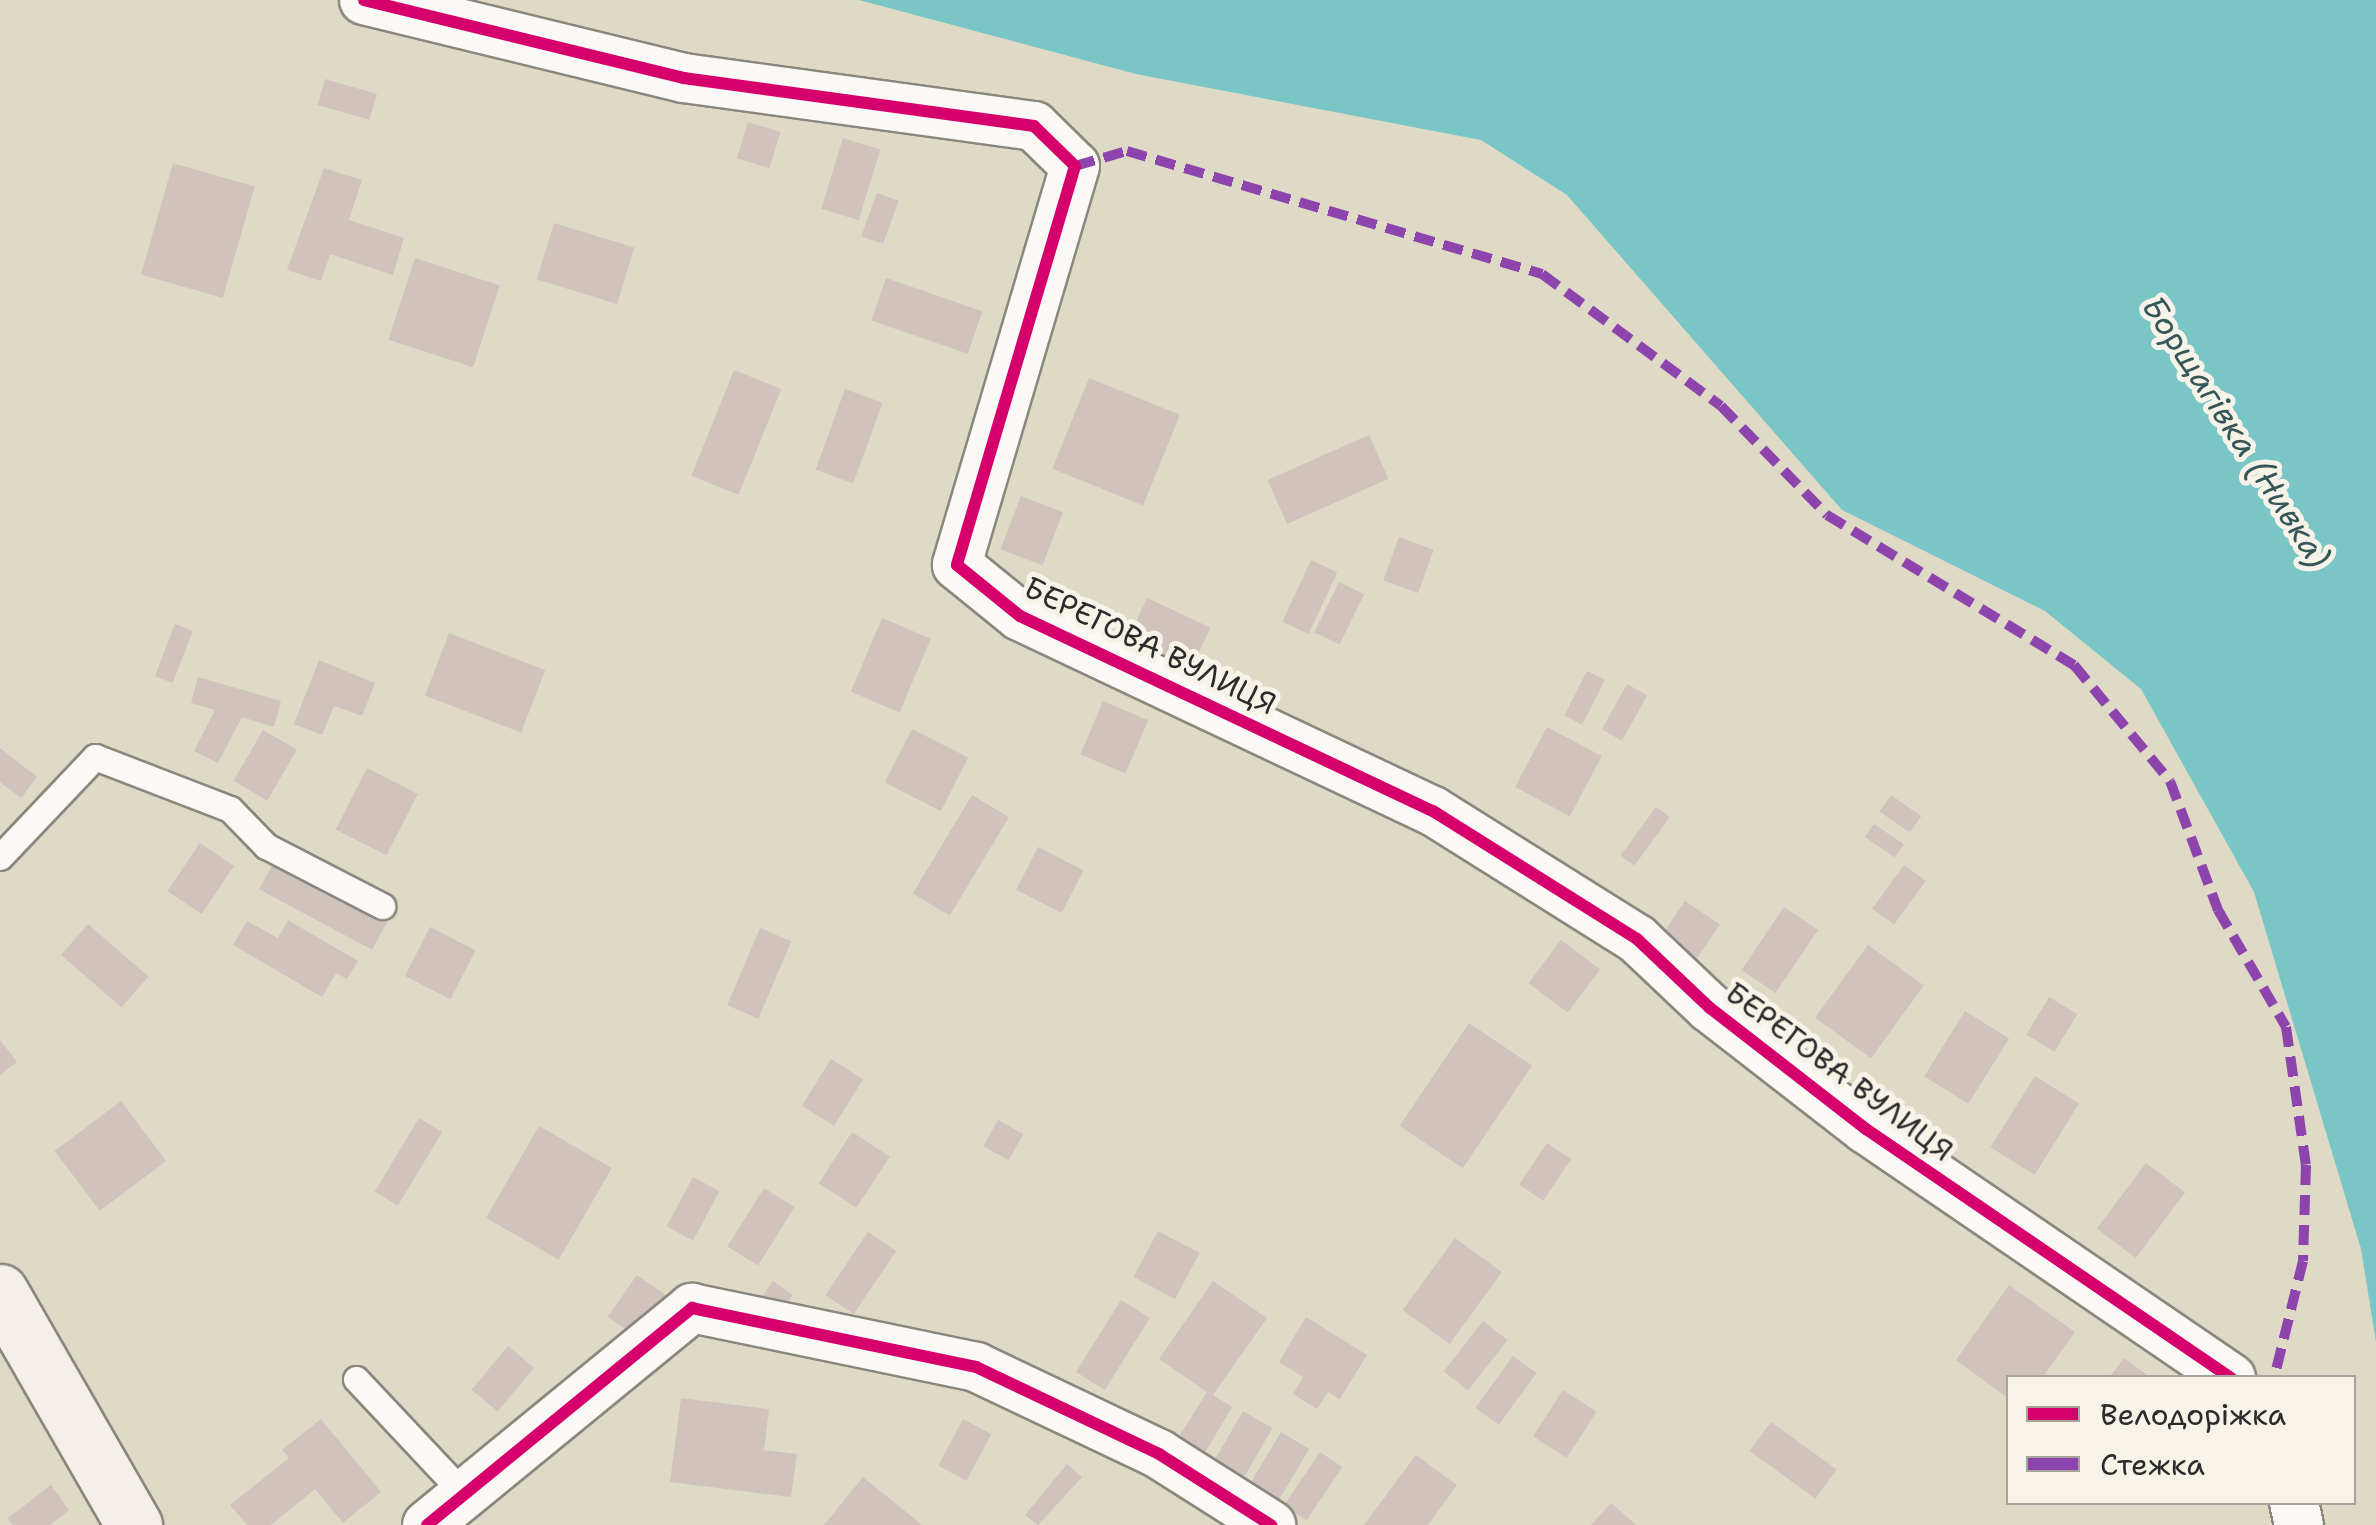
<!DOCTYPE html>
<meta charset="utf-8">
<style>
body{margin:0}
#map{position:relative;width:2376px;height:1525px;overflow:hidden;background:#dedac6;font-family:"Shantell Sans",sans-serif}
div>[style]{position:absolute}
.water>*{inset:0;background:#7ac6c6}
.building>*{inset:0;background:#d0c3be;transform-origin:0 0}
.roads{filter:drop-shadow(2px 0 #8a887e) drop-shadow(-2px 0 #8a887e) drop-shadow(0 2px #8a887e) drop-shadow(0 -2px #8a887e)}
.lane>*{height:25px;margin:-12.5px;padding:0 12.5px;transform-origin:12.5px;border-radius:12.5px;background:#faf9f6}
.street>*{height:48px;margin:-24px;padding:0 24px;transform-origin:24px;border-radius:24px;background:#faf9f6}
.secondary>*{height:55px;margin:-27.5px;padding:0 27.5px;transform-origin:27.5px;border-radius:27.5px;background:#f4f0e9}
.quiet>*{height:10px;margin-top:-5px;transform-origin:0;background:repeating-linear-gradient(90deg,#8e44ad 0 20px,transparent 0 30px)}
.cycleway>*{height:12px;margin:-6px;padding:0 6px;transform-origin:6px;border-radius:6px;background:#d6006c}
span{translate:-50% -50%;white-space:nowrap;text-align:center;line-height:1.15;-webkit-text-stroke:10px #f7f3e8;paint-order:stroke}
.street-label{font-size:30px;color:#2b2b2b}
.water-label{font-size:32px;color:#36575a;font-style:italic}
.legend{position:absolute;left:2006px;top:1375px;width:350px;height:130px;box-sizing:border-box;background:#f7f3e8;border:2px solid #a5a39c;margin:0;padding:12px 18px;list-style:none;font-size:30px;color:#2b2b2b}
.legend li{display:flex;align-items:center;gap:20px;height:50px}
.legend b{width:50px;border:2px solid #a5a39c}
</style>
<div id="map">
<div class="water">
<div style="clip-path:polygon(859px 0,2376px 0,2376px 1342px,2361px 1249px,2254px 892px,2141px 689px,2045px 611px,1842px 510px,1567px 195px,1481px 140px,1136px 74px)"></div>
</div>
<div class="building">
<div style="left:325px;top:79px;width:54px;height:27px;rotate:16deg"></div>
<div style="left:748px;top:122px;width:34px;height:38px;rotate:17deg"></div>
<div style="left:843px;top:138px;width:39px;height:74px;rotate:17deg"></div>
<div style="left:173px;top:163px;width:85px;height:116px;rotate:16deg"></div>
<div style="clip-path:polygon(324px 168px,362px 180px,349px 220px,404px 238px,393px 275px,330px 254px,321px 281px,287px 270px)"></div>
<div style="left:877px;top:193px;width:23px;height:46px;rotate:20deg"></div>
<div style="left:554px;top:223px;width:84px;height:59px;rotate:17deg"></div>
<div style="left:415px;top:258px;width:89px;height:86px;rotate:18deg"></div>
<div style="left:886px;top:278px;width:102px;height:45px;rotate:19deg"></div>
<div style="left:734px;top:370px;width:51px;height:114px;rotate:22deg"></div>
<div style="left:1089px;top:378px;width:98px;height:98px;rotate:22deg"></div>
<div style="left:845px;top:389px;width:40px;height:86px;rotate:20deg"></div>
<div style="left:1369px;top:435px;width:48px;height:111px;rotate:66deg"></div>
<div style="left:1021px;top:496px;width:45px;height:57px;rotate:21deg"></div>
<div style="left:1399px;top:537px;width:37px;height:46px;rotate:20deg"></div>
<div style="left:1311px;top:560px;width:29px;height:68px;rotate:25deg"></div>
<div style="left:1339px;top:582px;width:28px;height:56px;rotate:26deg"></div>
<div style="left:1147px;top:598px;width:70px;height:45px;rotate:25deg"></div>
<div style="left:882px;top:618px;width:53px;height:80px;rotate:23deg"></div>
<div style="left:175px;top:624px;width:19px;height:56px;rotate:21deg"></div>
<div style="left:449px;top:633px;width:103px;height:67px;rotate:21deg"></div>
<div style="clip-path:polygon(319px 660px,375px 683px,362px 716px,334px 706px,322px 735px,294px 724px)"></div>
<div style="left:1587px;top:671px;width:20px;height:50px;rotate:27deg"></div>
<div style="clip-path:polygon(198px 677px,281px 701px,274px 727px,242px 717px,218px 763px,194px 751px,215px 710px,191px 703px)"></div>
<div style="left:1627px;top:684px;width:23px;height:52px;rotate:29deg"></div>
<div style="left:1103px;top:701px;width:49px;height:58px;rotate:23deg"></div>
<div style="left:1547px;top:727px;width:62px;height:68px;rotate:28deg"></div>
<div style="left:912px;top:729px;width:63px;height:60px;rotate:27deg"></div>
<div style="left:263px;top:730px;width:39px;height:59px;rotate:30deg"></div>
<div style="clip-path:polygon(0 748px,37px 777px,21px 798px,0 782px)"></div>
<div style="left:367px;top:768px;width:57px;height:69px;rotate:27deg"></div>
<div style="left:972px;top:795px;width:43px;height:115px;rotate:31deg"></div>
<div style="left:1891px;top:795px;width:37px;height:20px;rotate:35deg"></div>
<div style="left:1656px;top:807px;width:17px;height:60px;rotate:36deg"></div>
<div style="left:1874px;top:824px;width:36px;height:16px;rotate:34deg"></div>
<div style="left:200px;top:843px;width:41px;height:58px;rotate:34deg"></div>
<div style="left:1038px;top:847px;width:51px;height:48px;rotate:27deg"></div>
<div style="left:277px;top:856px;width:128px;height:38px;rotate:28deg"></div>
<div style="left:1904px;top:865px;width:27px;height:54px;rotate:36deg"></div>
<div style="left:1685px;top:901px;width:42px;height:54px;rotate:34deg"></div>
<div style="left:1784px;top:907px;width:41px;height:76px;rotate:34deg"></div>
<div style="clip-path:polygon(288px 920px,358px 961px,347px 979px,336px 973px,322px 997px,233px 945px,247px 921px,278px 938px)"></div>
<div style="left:88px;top:924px;width:80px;height:41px;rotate:41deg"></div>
<div style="left:430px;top:927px;width:51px;height:55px;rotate:27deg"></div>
<div style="left:760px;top:928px;width:34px;height:84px;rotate:23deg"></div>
<div style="left:1561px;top:940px;width:49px;height:54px;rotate:37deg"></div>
<div style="left:1868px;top:945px;width:69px;height:90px;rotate:36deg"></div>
<div style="left:2049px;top:997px;width:33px;height:44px;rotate:31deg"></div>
<div style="left:1965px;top:1011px;width:52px;height:77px;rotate:32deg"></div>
<div style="left:1469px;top:1023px;width:76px;height:124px;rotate:34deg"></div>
<div style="clip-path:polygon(0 1040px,17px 1062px,0 1075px)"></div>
<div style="left:831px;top:1059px;width:38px;height:55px;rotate:32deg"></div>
<div style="left:2035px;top:1076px;width:52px;height:84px;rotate:32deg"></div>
<div style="left:121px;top:1101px;width:75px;height:83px;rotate:53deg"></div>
<div style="left:419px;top:1118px;width:27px;height:86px;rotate:31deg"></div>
<div style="left:998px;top:1120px;width:29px;height:30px;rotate:29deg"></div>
<div style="left:539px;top:1126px;width:84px;height:106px;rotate:30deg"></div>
<div style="left:852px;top:1132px;width:45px;height:61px;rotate:33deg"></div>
<div style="left:1547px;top:1143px;width:29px;height:50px;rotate:34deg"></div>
<div style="left:2146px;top:1163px;width:49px;height:82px;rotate:37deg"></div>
<div style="left:693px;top:1177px;width:30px;height:56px;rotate:28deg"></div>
<div style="left:764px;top:1188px;width:36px;height:69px;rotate:32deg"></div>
<div style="left:1158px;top:1231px;width:47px;height:52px;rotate:28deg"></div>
<div style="left:868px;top:1232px;width:34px;height:76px;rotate:34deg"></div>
<div style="left:1455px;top:1238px;width:58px;height:89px;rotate:36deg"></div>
<div style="left:637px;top:1275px;width:35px;height:51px;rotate:35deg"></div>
<div style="left:773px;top:1281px;width:24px;height:34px;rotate:35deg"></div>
<div style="clip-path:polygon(1213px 1281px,1267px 1318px,1213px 1395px,1232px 1407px,1203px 1456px,1177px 1440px,1207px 1392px,1159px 1359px)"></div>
<div style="clip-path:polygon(2009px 1285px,2075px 1332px,2042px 1378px,2008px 1378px,2008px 1398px,1956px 1360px)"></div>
<div style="left:1121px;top:1300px;width:34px;height:85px;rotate:32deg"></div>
<div style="clip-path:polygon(1306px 1317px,1367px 1355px,1340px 1399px,1328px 1392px,1317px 1409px,1293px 1394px,1303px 1377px,1279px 1362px)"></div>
<div style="left:1483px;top:1321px;width:31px;height:64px;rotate:38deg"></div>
<div style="left:508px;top:1346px;width:34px;height:57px;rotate:40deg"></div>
<div style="left:1513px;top:1356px;width:29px;height:64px;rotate:36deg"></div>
<div style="clip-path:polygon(2124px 1358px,2151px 1378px,2109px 1378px)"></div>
<div style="left:1563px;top:1390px;width:40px;height:55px;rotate:33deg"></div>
<div style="clip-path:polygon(681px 1398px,769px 1409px,764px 1450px,797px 1454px,791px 1497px,670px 1482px)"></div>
<div style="left:1243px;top:1411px;width:34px;height:56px;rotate:30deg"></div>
<div style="clip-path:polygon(321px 1419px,381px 1492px,343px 1523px,315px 1489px,271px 1525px,247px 1525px,230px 1505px,289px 1458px,282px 1450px)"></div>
<div style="left:963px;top:1419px;width:32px;height:53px;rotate:28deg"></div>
<div style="left:1771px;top:1422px;width:81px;height:36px;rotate:36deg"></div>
<div style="left:1281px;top:1432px;width:33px;height:60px;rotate:31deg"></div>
<div style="left:1320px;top:1452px;width:27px;height:64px;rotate:34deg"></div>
<div style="clip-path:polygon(1416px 1455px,1457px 1485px,1428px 1525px,1364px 1525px)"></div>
<div style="clip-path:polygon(1067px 1464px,1082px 1477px,1038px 1525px,1025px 1515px)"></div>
<div style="clip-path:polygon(863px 1477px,922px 1525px,824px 1525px)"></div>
<div style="clip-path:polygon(51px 1485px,69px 1510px,50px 1525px,13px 1525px,8px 1518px)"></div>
<div style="clip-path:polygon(1611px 1503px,1636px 1525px,1591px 1525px)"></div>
</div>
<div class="roads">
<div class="lane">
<div style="left:0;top:857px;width:138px;rotate:-46.5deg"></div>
<div style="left:95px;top:757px;width:145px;rotate:21.1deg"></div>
<div style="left:230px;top:809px;width:52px;rotate:45.8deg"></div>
<div style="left:266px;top:846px;width:131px;rotate:27.3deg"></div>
<div style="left:356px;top:1379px;width:158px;rotate:46.8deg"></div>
</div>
<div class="street">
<div style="left:364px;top:0;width:329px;rotate:13.7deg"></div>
<div style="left:684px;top:78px;width:353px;rotate:7.8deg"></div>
<div style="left:1034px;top:126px;width:57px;rotate:44.3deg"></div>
<div style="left:1075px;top:166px;width:416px;rotate:106.5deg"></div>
<div style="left:957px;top:565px;width:81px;rotate:39deg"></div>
<div style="left:1020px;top:616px;width:457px;rotate:25.3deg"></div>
<div style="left:1433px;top:811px;width:241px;rotate:32.1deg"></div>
<div style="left:1637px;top:939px;width:100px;rotate:43.4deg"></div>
<div style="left:1710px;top:1008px;width:197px;rotate:37.8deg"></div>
<div style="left:1866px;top:1129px;width:442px;rotate:34.3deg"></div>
<div style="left:2294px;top:1502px;width:24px;rotate:78deg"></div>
<div style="left:427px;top:1525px;width:343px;rotate:-39.3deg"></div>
<div style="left:692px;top:1308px;width:290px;rotate:11.7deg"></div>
<div style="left:976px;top:1367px;width:203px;rotate:25.4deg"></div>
<div style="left:1159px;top:1454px;width:133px;rotate:32.4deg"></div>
</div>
<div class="secondary">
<div style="left:0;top:1292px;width:269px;rotate:60.1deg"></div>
</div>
</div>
<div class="quiet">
<div style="left:1075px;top:166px;width:54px;rotate:-16.1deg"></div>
<div style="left:1127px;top:151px;width:433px;rotate:16.5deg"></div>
<div style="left:1542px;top:274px;width:222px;rotate:36.4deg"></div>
<div style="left:1721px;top:406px;width:152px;rotate:45.8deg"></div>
<div style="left:1827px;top:515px;width:289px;rotate:31.3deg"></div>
<div style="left:2074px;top:665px;width:151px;rotate:50.4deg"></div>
<div style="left:2170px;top:781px;width:138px;rotate:69.6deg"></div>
<div style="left:2218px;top:910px;width:135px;rotate:59.8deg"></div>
<div style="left:2286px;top:1027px;width:139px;rotate:81.8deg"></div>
<div style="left:2306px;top:1165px;width:96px;rotate:91.8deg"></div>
<div style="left:2303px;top:1261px;width:121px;rotate:103.9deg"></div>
</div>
<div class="cycleway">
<div style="left:364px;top:0;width:329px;rotate:13.7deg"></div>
<div style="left:684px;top:78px;width:353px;rotate:7.8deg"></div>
<div style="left:1034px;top:126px;width:57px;rotate:44.3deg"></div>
<div style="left:1075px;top:166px;width:416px;rotate:106.5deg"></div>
<div style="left:957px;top:565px;width:81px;rotate:39deg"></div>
<div style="left:1020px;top:616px;width:457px;rotate:25.3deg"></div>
<div style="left:1433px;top:811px;width:241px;rotate:32.1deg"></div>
<div style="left:1637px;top:939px;width:100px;rotate:43.4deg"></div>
<div style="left:1710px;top:1008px;width:197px;rotate:37.8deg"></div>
<div style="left:1866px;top:1129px;width:442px;rotate:34.3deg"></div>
<div style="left:427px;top:1525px;width:343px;rotate:-39.3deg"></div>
<div style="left:692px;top:1308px;width:290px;rotate:11.7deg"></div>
<div style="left:976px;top:1367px;width:203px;rotate:25.4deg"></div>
<div style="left:1159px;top:1454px;width:133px;rotate:32.4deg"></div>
</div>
<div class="street-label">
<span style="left:1150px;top:646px;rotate:26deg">БЕРЕГОВА ВУЛИЦЯ</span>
<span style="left:1839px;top:1072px;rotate:37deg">БЕРЕГОВА ВУЛИЦЯ</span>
</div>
<div class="water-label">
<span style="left:2236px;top:432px;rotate:57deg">Борщагівка (Нивка)</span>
</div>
<ul class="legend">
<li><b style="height:12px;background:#d6006c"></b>Велодоріжка</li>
<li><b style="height:12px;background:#8e44ad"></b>Стежка</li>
</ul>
</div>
